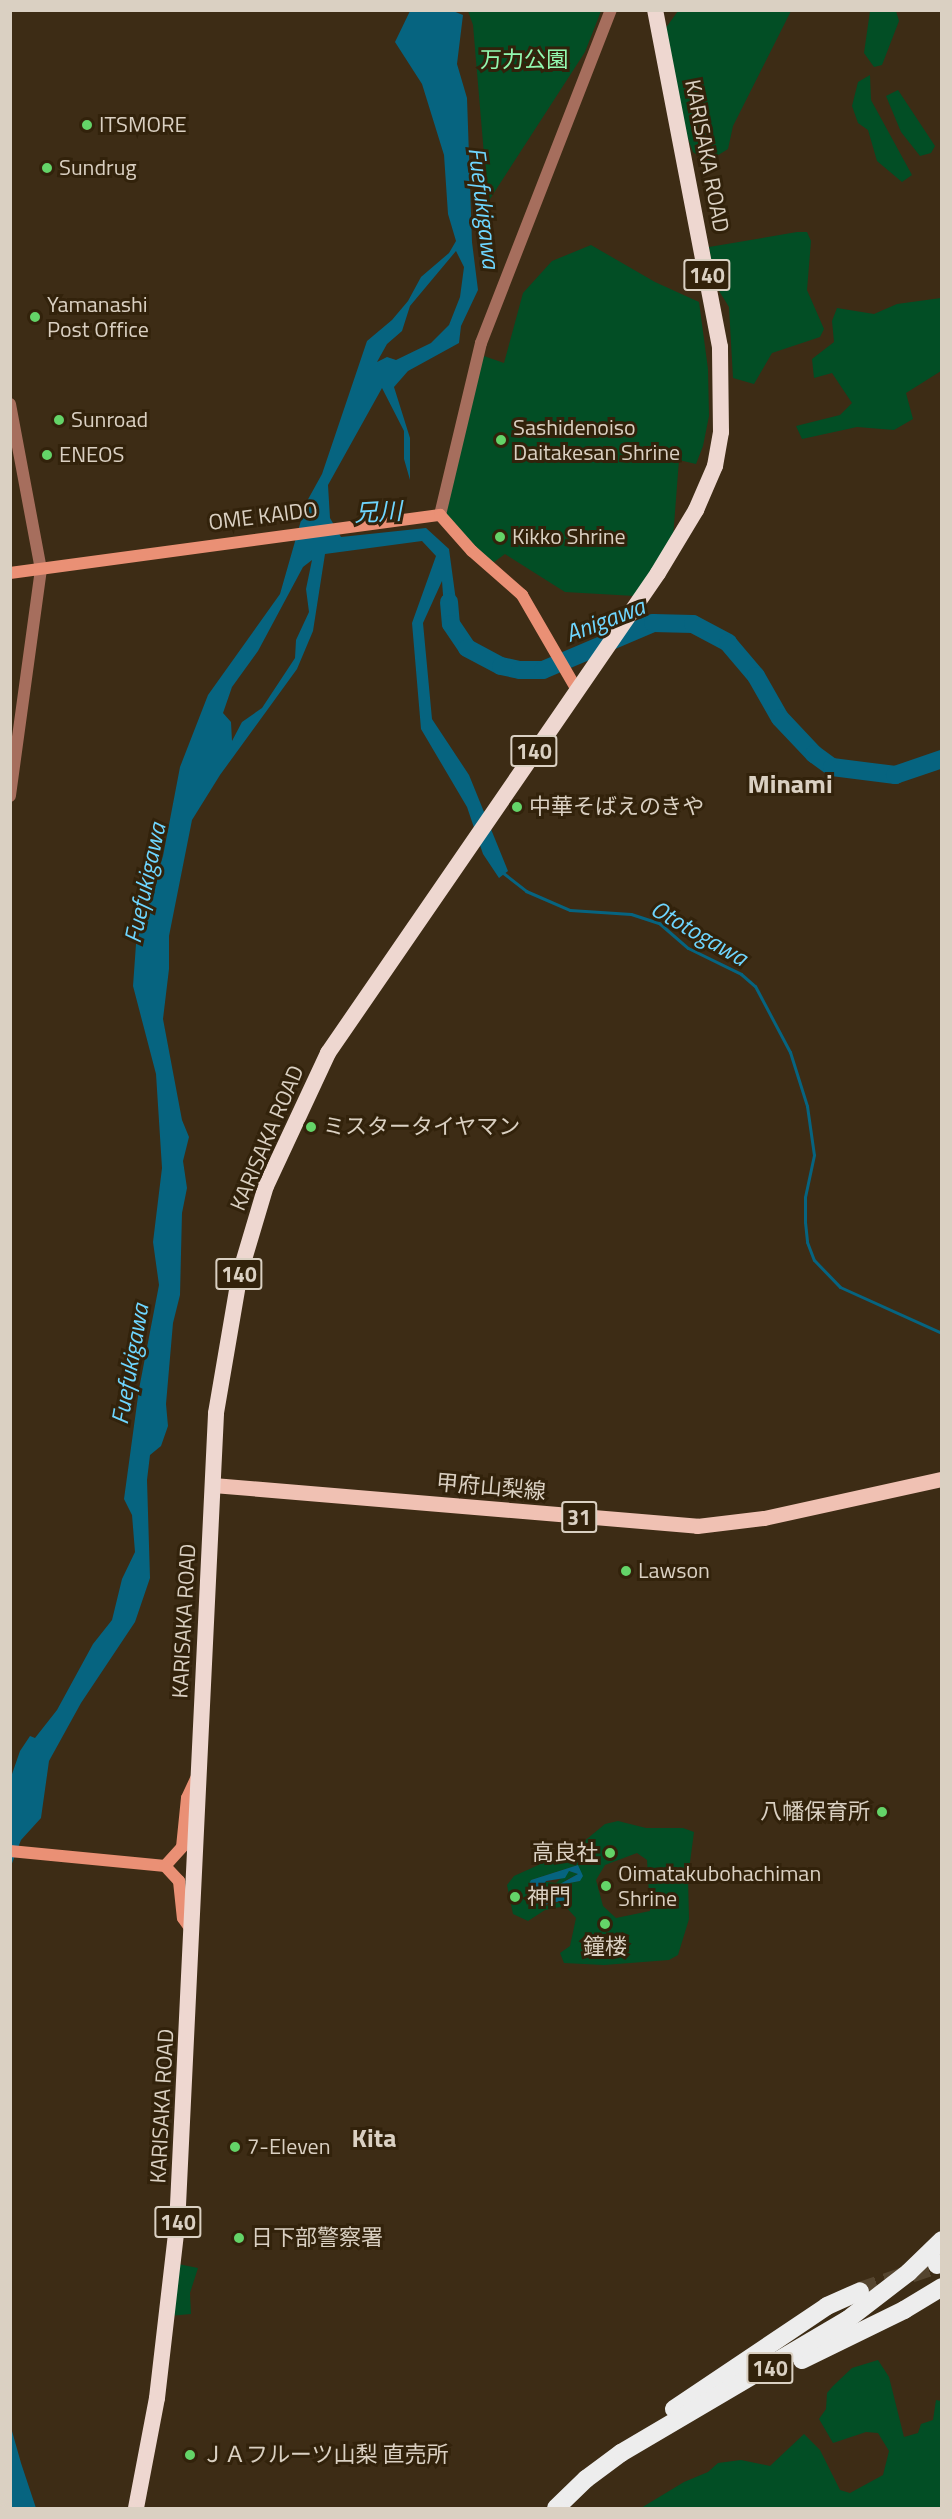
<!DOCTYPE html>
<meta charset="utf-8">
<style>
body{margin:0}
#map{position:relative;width:952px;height:2519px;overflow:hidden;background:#3d2c15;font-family:"Titillium Web","Noto Sans JP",sans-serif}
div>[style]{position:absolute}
.green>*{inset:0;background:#024e25}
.water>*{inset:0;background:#066480}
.stream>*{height:3px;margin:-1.5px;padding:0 1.5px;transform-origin:1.5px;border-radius:1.5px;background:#066480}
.river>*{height:18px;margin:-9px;padding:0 9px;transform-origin:9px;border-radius:9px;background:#066480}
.motorway-tunnel>*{height:18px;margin-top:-9px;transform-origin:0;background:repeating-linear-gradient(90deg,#55452f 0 18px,transparent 0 27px)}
.tertiary>*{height:12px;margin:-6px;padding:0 6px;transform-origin:6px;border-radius:6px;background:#a66e5d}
.secondary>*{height:12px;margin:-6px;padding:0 6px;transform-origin:6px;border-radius:6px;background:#ea9075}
.primary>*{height:15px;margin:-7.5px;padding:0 7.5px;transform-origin:7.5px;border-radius:7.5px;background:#f0c1b3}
.trunk>*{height:16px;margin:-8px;padding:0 8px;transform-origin:8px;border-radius:8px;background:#eed7d0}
.motorway>*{height:18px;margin:-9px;padding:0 9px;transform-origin:9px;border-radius:9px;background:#ededed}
.dots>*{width:16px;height:16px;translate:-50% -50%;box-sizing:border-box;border:3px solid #32220b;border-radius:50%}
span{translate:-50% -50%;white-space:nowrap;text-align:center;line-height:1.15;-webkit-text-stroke:6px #32220b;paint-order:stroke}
.shield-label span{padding:2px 4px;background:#32220b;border:2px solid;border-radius:4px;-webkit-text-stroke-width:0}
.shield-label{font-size:21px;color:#dad0c2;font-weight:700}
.park-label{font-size:22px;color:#93f9b0}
.poi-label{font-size:22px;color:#dad0c2}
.left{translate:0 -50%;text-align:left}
.right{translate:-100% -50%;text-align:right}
.street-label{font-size:22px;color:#dad0c2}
.water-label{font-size:24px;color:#6ed6ff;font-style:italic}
.quarter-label{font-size:26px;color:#dad0c2;font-weight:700}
.frame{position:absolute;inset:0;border:12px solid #dad0c2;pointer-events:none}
</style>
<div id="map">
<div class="green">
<div style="clip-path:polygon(468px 11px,601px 11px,585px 52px,488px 202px,473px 25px)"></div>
<div style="clip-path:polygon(678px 11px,791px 11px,733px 126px,728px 149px,707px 162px,693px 152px,687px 136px,665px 29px)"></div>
<div style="clip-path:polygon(870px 11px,896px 11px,899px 21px,882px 65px,874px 67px,864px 53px)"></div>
<div style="clip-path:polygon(870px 75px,871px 100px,912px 175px,902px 182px,877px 161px,868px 130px,858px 123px,852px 106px,858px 82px)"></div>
<div style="clip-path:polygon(898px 90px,935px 146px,931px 153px,920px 156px,901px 132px,886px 96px)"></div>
<div style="clip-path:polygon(797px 232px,807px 232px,811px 241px,807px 290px,824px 329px,820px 337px,772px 353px,754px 384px,733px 378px,729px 307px,716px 286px,709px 247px)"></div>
<div style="clip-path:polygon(591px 245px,655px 282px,699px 302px,708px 369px,709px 416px,703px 446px,696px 464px,679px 460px,673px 538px,635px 596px,565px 592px,505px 554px,490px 565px,440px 515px,478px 354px,504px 363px,523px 293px,552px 261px)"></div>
<div style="clip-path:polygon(941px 298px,941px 371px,906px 393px,913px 419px,894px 430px,857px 427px,802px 439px,796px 426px,840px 415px,852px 403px,832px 373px,814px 378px,812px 359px,834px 342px,832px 321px,837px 308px,874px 314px,897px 304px)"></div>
<div style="clip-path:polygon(evenodd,618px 1821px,646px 1828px,683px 1828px,694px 1832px,688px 1877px,689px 1919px,678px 1955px,669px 1960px,604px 1965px,564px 1963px,560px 1953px,570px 1946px,576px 1918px,565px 1906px,545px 1910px,528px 1921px,513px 1914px,507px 1885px,514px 1876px,576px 1848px,605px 1824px,618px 1821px,637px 1853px,647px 1860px,650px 1911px,616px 1918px,603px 1906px,596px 1880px,605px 1865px,637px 1853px,618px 1821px,578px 1865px,580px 1881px,564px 1884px,561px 1902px,542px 1907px,566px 1880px,578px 1874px,569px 1871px,556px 1883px,531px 1880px,578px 1865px)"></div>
<div style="clip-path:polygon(178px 2264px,198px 2268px,190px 2293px,191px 2314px,169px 2316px)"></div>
<div style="clip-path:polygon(878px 2360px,889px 2377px,904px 2437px,918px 2433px,921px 2424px,933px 2420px,936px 2400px,941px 2401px,941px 2508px,641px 2508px,684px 2482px,708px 2472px,718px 2463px,741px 2460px,770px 2466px,804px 2434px,820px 2450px,840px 2490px,850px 2493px,883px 2475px,889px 2451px,878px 2433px,866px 2432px,833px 2443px,819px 2419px,826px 2409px,827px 2393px,833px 2386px,852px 2368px)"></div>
</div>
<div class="water">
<div style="clip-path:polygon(evenodd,410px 11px,453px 11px,463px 15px,457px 64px,467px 98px,472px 242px,478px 290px,461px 326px,459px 343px,408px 371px,394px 387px,410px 438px,410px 480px,404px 459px,404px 431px,382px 388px,328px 485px,330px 518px,341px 537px,426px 528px,449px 549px,459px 623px,449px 628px,445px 622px,442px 581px,423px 623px,432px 719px,469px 775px,508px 871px,499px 878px,483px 854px,467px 807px,421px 729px,412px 623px,436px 556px,422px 541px,325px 554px,313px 631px,297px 669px,220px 775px,192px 820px,169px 936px,169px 969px,163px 1019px,182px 1120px,189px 1137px,183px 1161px,187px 1188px,182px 1213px,180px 1295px,173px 1323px,166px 1404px,168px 1426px,161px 1446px,150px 1455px,147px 1480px,150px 1578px,135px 1622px,81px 1703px,49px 1761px,41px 1818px,21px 1840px,11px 1866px,11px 1777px,20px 1751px,30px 1736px,35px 1738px,57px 1710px,93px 1644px,112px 1620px,122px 1579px,135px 1552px,132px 1515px,124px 1499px,139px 1389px,159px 1285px,153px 1242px,162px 1168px,156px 1074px,133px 986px,136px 944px,163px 856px,180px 767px,208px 695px,280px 594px,306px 503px,322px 474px,367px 341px,392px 320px,408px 301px,421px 277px,449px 253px,456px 241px,448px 214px,444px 155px,422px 84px,395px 42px,410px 11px,456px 251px,464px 267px,460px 297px,449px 325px,431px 343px,396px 360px,387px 357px,377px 362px,387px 344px,402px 331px,410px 306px,456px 251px,410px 11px,312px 560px,306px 589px,309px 612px,296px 640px,295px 658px,262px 708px,242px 722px,232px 741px,231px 722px,223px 713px,232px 687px,258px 651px,303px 567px,312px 560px)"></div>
<div style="clip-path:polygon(578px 1865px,583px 1876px,580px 1881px,564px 1884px,565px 1900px,539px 1906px,542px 1900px,556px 1896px,560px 1884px,578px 1874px,569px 1871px,565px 1878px,546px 1881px,542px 1887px,533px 1887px,529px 1884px,531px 1880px)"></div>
<div style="clip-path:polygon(10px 2424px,21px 2463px,36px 2508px,11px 2508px)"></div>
</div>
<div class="stream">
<div style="left:502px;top:872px;width:31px;rotate:38deg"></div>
<div style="left:526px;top:891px;width:48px;rotate:23.4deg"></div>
<div style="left:570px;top:910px;width:61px;rotate:3.8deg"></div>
<div style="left:631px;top:914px;width:29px;rotate:18deg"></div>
<div style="left:659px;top:923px;width:38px;rotate:41deg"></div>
<div style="left:688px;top:948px;width:59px;rotate:26.1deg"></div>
<div style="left:741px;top:974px;width:18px;rotate:41deg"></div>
<div style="left:755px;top:986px;width:75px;rotate:62.1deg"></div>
<div style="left:790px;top:1052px;width:57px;rotate:72.5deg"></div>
<div style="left:807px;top:1106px;width:49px;rotate:81.9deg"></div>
<div style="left:814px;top:1155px;width:43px;rotate:102.1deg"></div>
<div style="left:805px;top:1197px;width:25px;rotate:90deg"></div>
<div style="left:805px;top:1222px;width:20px;rotate:84deg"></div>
<div style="left:807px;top:1242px;width:19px;rotate:69deg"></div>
<div style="left:814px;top:1260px;width:37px;rotate:46deg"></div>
<div style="left:840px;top:1287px;width:112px;rotate:24.3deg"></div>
</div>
<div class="river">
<div style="left:449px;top:602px;width:22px;rotate:85deg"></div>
<div style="left:451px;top:624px;width:29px;rotate:56deg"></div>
<div style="left:467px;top:648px;width:38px;rotate:28deg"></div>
<div style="left:501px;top:666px;width:19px;rotate:12deg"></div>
<div style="left:520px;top:670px;width:23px"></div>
<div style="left:543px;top:670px;width:120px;rotate:-23.1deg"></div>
<div style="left:653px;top:623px;width:40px;rotate:1.4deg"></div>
<div style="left:693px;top:624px;width:40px;rotate:28deg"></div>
<div style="left:728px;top:643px;width:43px;rotate:49.7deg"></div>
<div style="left:756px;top:676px;width:48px;rotate:60.3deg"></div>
<div style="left:780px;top:718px;width:50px;rotate:46.6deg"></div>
<div style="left:814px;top:754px;width:22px;rotate:36deg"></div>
<div style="left:832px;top:767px;width:64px;rotate:7.2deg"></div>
<div style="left:895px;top:775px;width:50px;rotate:-18.8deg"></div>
</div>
<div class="motorway-tunnel">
<div style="left:860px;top:2291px;width:81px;rotate:-18.7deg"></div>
</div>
<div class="tertiary">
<div style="left:10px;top:404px;width:168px;rotate:79.4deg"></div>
<div style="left:41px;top:569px;width:229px;rotate:97.8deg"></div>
<div style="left:440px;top:515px;width:177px;rotate:-76.6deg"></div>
<div style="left:481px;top:343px;width:357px;rotate:-68.7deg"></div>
</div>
<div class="secondary">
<div style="left:10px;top:573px;width:434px;rotate:-7.7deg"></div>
<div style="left:440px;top:515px;width:48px;rotate:48.4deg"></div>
<div style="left:472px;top:551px;width:67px;rotate:41.3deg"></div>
<div style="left:522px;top:595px;width:110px;rotate:59.9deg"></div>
<div style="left:10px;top:1851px;width:156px;rotate:5.5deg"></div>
<div style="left:165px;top:1866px;width:21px;rotate:47deg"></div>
<div style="left:179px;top:1881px;width:37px;rotate:84deg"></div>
<div style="left:183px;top:1918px;width:16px;rotate:55deg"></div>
<div style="left:165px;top:1866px;width:25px;rotate:-48deg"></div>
<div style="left:182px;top:1847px;width:49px;rotate:-84.2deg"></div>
<div style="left:187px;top:1798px;width:23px;rotate:-65deg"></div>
</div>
<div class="primary">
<div style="left:213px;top:1485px;width:486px;rotate:4.8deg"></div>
<div style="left:697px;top:1526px;width:67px;rotate:-6.8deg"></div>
<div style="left:764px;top:1518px;width:182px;rotate:-12.4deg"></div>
</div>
<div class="trunk">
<div style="left:136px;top:2508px;width:112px;rotate:-79.2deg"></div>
<div style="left:157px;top:2398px;width:173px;rotate:-83.4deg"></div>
<div style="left:177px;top:2226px;width:814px;rotate:-87.25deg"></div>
<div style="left:216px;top:1413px;width:142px;rotate:-80.3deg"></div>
<div style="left:240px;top:1273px;width:91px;rotate:-73.4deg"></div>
<div style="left:266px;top:1186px;width:147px;rotate:-65deg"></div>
<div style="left:328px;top:1053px;width:582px;rotate:-55.49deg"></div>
<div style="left:658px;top:573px;width:74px;rotate:-58.9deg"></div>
<div style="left:696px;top:510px;width:48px;rotate:-66.6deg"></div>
<div style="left:715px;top:466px;width:35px;rotate:-80deg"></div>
<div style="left:721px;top:432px;width:85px;rotate:-90.7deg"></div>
<div style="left:720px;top:347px;width:343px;rotate:-100.9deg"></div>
</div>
<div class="motorway">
<div style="left:937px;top:2265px;width:5px;rotate:-22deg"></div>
<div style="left:802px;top:2360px;width:114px;rotate:-26.1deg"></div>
<div style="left:904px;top:2310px;width:44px;rotate:-31.2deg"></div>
<div style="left:674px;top:2409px;width:184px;rotate:-33.9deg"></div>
<div style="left:827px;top:2306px;width:36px;rotate:-24deg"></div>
<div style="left:556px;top:2508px;width:42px;rotate:-44deg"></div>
<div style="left:586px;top:2479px;width:44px;rotate:-36.6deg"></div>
<div style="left:621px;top:2453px;width:262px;rotate:-30.5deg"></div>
<div style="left:847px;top:2320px;width:78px;rotate:-37.7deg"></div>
<div style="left:909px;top:2272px;width:46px;rotate:-44.1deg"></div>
</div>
<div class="dots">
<div style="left:87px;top:125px;background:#64d468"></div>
<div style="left:47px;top:168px;background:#64d468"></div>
<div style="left:35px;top:317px;background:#64d468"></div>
<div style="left:59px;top:420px;background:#64d468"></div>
<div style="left:501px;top:440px;background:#64d468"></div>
<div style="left:47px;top:455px;background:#64d468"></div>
<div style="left:500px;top:537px;background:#64d468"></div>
<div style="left:517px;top:807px;background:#64d468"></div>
<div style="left:311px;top:1127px;background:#64d468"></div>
<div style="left:626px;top:1571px;background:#64d468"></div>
<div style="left:882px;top:1812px;background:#64d468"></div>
<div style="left:610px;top:1853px;background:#64d468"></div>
<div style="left:606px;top:1886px;background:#64d468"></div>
<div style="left:515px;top:1897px;background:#64d468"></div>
<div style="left:605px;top:1924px;background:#64d468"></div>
<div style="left:235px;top:2147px;background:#64d468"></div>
<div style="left:239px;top:2238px;background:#64d468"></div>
<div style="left:190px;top:2455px;background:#64d468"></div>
</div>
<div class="shield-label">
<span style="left:707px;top:275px">140</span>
<span style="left:534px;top:751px">140</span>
<span style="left:239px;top:1274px">140</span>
<span style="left:579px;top:1517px">31</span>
<span style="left:178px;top:2222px">140</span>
<span style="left:770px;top:2368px">140</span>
</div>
<div class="park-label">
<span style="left:524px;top:60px">万力公園</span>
</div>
<div class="poi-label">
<span class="left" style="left:99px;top:125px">ITSMORE</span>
<span class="left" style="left:59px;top:168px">Sundrug</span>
<span class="left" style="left:47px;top:317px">Yamanashi<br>Post Office</span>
<span class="left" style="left:71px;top:420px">Sunroad</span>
<span class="left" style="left:513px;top:440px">Sashidenoiso<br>Daitakesan Shrine</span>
<span class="left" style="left:59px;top:455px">ENEOS</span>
<span class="left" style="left:512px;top:537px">Kikko Shrine</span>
<span class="left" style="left:529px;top:807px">中華そばえのきや</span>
<span class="left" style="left:323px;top:1127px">ミスタータイヤマン</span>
<span class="left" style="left:638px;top:1571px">Lawson</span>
<span class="right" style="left:870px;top:1812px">八幡保育所</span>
<span class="right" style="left:598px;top:1853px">高良社</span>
<span class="left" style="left:618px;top:1886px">Oimatakubohachiman<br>Shrine</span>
<span class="left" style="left:527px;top:1897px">神門</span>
<span style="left:605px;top:1947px">鐘楼</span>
<span class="left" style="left:247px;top:2147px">7-Eleven</span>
<span class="left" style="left:251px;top:2238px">日下部警察署</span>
<span class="left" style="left:202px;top:2455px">ＪＡフルーツ山梨 直売所</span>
</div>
<div class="street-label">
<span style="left:707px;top:156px;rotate:79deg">KARISAKA ROAD</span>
<span style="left:263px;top:516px;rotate:-7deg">OME KAIDO</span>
<span style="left:267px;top:1138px;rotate:-67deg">KARISAKA ROAD</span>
<span style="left:491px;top:1487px;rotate:5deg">甲府山梨線</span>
<span style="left:184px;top:1621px;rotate:-87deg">KARISAKA ROAD</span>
<span style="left:162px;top:2106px;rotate:-87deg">KARISAKA ROAD</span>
</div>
<div class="water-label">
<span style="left:484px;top:208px;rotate:83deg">Fuefukigawa</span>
<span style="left:378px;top:512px;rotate:-3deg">兄川</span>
<span style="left:605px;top:620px;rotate:-21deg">Anigawa</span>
<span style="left:145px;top:883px;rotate:-78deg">Fuefukigawa</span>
<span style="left:699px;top:933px;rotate:30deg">Ototogawa</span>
<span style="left:130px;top:1364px;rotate:-80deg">Fuefukigawa</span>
</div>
<div class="quarter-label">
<span style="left:790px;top:784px">Minami</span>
<span style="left:374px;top:2138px">Kita</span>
</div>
<div class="frame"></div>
</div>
